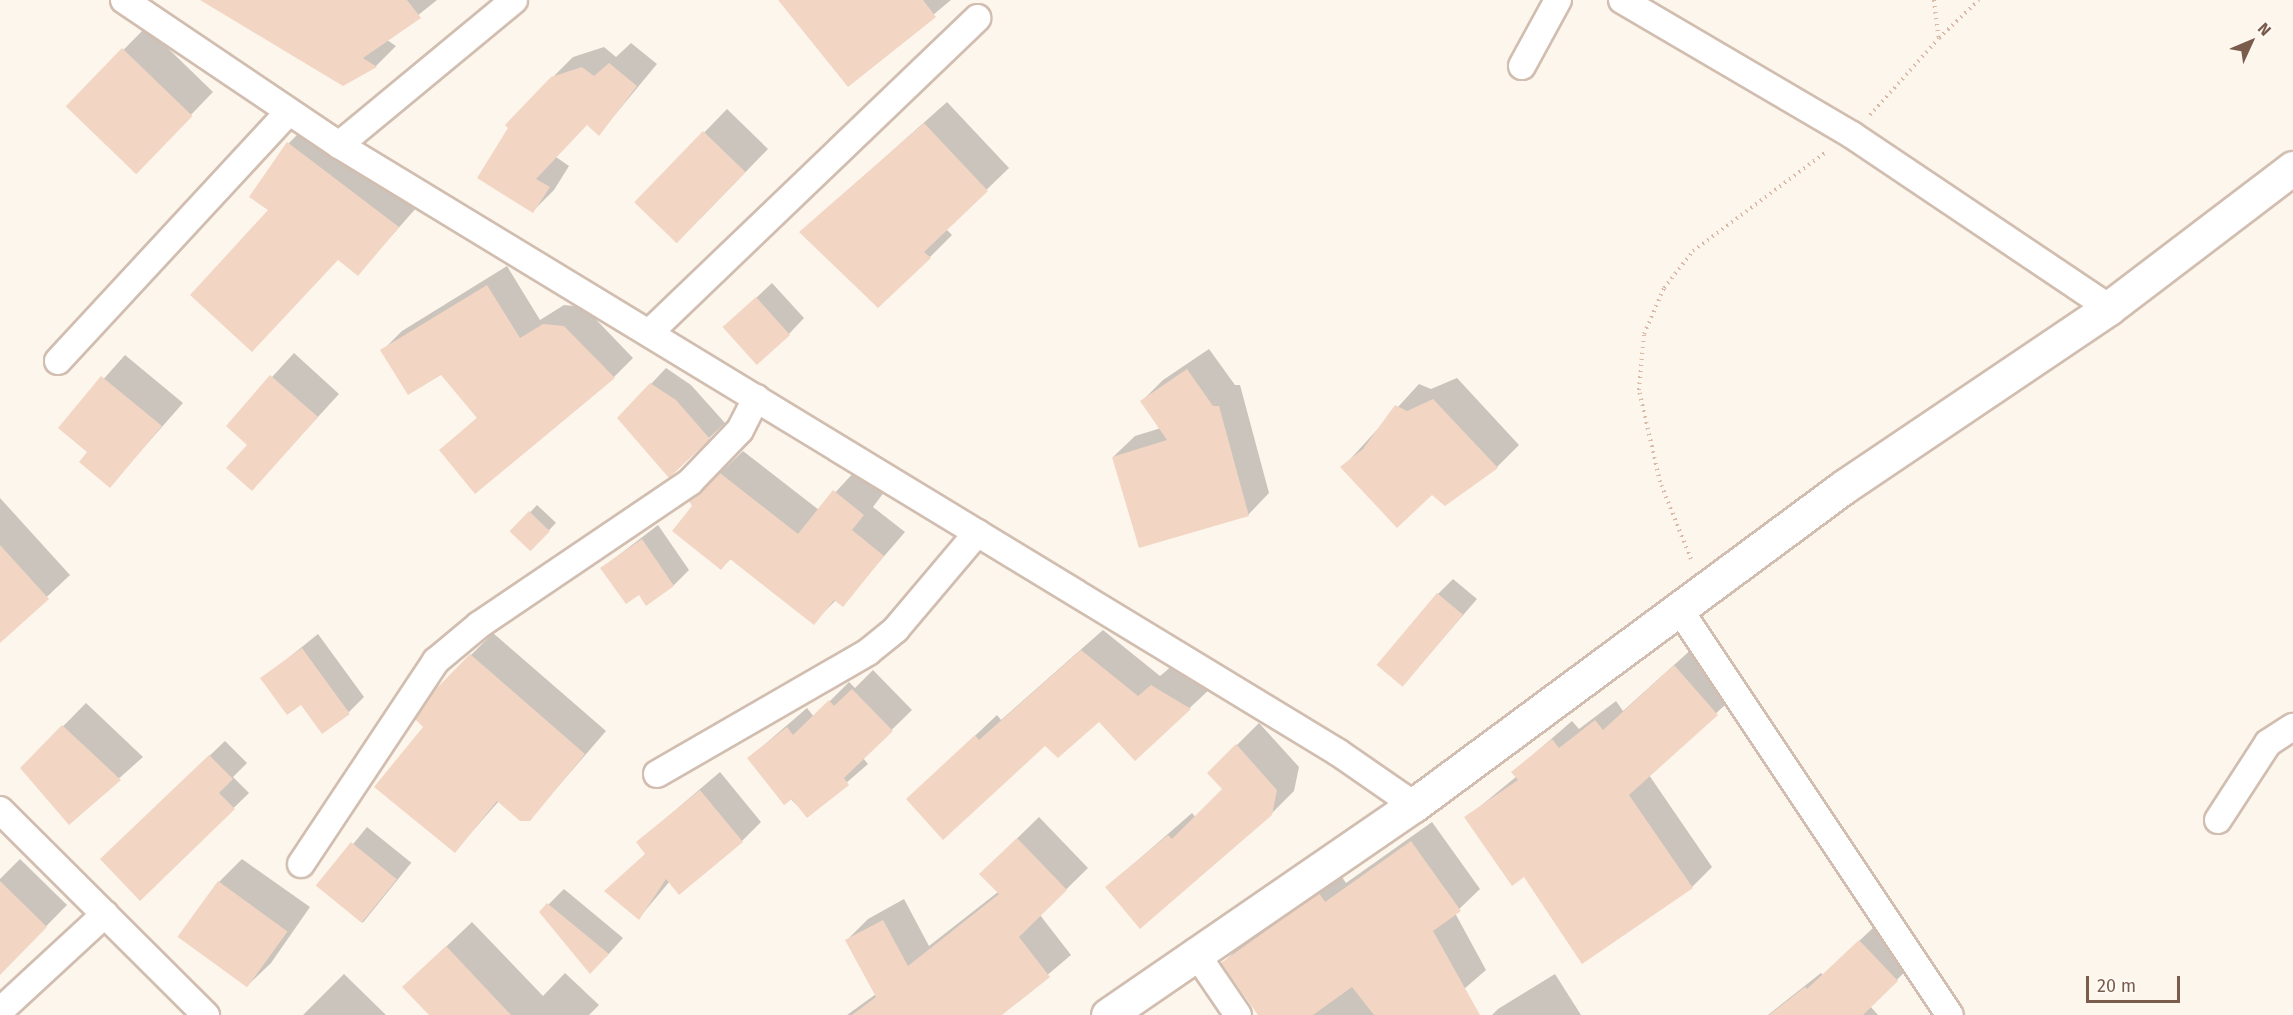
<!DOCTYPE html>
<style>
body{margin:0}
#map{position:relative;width:2293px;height:1015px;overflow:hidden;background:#fdf6ec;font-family:"Fira Sans",sans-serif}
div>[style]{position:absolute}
.shadow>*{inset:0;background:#0003;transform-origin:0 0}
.building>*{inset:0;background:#f3d5c3;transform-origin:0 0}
.path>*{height:4px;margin-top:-2px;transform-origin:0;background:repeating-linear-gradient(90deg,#d9b8a5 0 1.5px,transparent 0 6px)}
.roads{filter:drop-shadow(2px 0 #d1beb0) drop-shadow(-2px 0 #d1beb0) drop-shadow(0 2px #d1beb0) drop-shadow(0 -2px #d1beb0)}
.street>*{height:26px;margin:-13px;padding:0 13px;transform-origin:13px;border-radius:13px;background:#fff}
.secondary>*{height:33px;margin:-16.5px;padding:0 16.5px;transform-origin:16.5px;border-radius:16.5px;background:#fff}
span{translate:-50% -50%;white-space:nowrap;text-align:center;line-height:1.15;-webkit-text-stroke:4.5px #fffaf3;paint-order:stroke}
.north{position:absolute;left:2221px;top:12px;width:60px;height:60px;-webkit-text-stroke:4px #fffaf3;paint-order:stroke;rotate:46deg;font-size:16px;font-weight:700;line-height:24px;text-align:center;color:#7a5c4d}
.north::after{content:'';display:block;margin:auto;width:21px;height:27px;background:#7a5c4d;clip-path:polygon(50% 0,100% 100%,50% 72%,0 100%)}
.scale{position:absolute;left:2086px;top:976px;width:94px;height:27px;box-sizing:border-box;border:3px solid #7a5c4d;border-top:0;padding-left:8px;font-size:18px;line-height:21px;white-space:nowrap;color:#7a5c4d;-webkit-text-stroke:4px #fffaf3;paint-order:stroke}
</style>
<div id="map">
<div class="shadow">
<div style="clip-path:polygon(203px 0,437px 0,387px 40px,396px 46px,376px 66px,343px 84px)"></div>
<div style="clip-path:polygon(780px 0,951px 0,849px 85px)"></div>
<div style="clip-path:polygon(146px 27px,213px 92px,158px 149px,68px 106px)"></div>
<div style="clip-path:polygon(631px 43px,657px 64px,599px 134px,588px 123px,556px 157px,569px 166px,554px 190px,533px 211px,479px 178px,552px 78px,573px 57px,604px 47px,616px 57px)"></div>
<div style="clip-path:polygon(947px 102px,1009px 168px,946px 229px,952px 235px,930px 257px,801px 232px)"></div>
<div style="clip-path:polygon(727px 109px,768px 149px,700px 219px,637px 202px)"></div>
<div style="clip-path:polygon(308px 124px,417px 207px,358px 274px,251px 197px,289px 143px)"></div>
<div style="clip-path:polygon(507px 266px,540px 320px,564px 305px,584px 307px,633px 358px,614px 377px,441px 450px,478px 417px,441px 373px,382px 351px,402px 331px)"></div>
<div style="clip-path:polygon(772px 283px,804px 318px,789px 334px,741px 312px)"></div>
<div style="clip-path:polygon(1209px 349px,1235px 385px,1240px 385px,1269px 493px,1248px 515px,1113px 457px,1135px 436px,1161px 428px,1142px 401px,1163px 380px)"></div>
<div style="clip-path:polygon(294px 353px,339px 394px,252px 489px,249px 445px,228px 425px)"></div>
<div style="clip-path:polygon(125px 355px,183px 403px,110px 486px,89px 452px,60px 428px)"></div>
<div style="clip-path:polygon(666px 368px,691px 385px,725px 423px,669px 476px,651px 384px)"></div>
<div style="clip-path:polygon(1457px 378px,1519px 445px,1497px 467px,1432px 493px,1343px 467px,1419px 384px,1431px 389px)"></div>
<div style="clip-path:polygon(743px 451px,819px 510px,857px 469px,885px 491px,873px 507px,905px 532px,842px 605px,836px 600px,813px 623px,732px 558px,721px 568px,691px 501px)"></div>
<div style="clip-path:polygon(0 498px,70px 575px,0 641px)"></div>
<div style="left:537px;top:505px;width:26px;height:36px;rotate:43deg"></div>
<div style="clip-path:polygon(658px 525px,689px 570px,674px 585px,639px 593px,602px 568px)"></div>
<div style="clip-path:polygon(1453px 579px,1477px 599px,1402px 686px,1438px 594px)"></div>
<div style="clip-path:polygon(1103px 630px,1160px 676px,1173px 665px,1211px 688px,1135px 759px,1099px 720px,908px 799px,997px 715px,1001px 720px)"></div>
<div style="clip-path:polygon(493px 633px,606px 731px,530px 819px,499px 801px,455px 851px,425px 726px,471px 655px)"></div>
<div style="clip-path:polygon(318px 634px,364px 697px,349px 712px,262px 679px)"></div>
<div style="clip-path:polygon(1694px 647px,1737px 694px,1649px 775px,1712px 867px,1692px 887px,1582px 962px,1524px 875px,1466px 818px,1517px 776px,1513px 772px,1572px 721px,1579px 729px,1616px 701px,1623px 711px)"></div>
<div style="clip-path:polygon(873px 670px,912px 710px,863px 758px,868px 764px,808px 816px,749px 758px,807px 708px,814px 717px,849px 682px,855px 688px)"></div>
<div style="clip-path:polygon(86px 703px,143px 757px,69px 823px,22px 768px)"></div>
<div style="clip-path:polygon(1259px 723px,1299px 767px,1294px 791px,1271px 814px,1107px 887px,1192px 813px,1196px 818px,1224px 789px,1209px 773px)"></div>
<div style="clip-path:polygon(225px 741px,247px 763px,233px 777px,249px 793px,140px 899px,117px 844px)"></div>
<div style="clip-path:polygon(720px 772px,761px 822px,742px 841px,670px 881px,639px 918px,647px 853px,638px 842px)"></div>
<div style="clip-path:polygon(1039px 817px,1088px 868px,1040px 915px,1071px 955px,1000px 1015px,847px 1015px,876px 994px,847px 940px,868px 919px,904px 899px,929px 946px,998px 892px,1002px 853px)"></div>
<div style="clip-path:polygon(1432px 822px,1480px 889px,1455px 913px,1486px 970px,1434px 1015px,1262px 1015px,1223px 963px,1243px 943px,1340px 874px,1346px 883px)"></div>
<div style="left:367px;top:827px;width:57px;height:77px;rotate:39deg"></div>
<div style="clip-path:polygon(20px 859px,67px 905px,1px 972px,0 879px)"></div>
<div style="clip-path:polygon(242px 859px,310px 907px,271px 963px,248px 985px,180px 937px,219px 882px)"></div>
<div style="clip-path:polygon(564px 889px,623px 938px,606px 957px,541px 912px)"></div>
<div style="clip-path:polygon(472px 922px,543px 996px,565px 973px,599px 1005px,589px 1015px,431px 1015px,430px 962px)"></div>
<div style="clip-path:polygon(1875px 926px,1912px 965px,1870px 1006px,1878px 1015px,1768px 1015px,1821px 973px,1823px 975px)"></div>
<div style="clip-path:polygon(344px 974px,386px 1015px,303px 1015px)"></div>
<div style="clip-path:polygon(1555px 974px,1581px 1015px,1492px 1015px,1498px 1009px)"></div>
</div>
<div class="building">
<div style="clip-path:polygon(200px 0,407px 0,421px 18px,363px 58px,377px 67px,343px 86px)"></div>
<div style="clip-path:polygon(778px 0,923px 0,936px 17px,848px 87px)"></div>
<div style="left:122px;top:48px;width:98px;height:81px;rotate:44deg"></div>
<div style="clip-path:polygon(609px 63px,637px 86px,599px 136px,587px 125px,536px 179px,550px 187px,533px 213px,477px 178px,508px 128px,505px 125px,551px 77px,582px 67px,594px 76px)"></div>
<div style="clip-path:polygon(924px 123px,988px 191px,924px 252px,931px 258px,878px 308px,799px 232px)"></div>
<div style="left:703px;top:131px;width:59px;height:99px;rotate:44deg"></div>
<div style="clip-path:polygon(287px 142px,399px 227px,358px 276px,338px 260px,252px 352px,190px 295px,268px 210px,249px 197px)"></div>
<div style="clip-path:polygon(487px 285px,520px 338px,543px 324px,564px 326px,615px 378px,475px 494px,439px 450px,477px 418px,441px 375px,408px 395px,380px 350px)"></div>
<div style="left:756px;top:297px;width:51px;height:45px;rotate:48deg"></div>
<div style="clip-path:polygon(1187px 369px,1213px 406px,1219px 406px,1249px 516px,1139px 548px,1112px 457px,1167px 440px,1140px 401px)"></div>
<div style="clip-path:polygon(270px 375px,318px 417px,252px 491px,226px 468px,247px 445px,226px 426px)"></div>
<div style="clip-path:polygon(101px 376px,162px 426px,110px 488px,79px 462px,87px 452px,58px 428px)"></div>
<div style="clip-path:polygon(650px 383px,676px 400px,710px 439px,669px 478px,617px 418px)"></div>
<div style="clip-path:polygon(1433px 399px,1498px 468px,1445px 506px,1432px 495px,1397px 528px,1340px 467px,1363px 449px,1395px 405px,1407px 411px)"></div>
<div style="clip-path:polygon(720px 473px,798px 534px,833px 490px,864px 515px,852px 530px,884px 556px,843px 607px,834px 600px,814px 625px,730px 559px,721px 570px,672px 531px,692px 506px,689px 501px)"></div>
<div style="left:529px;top:511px;width:29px;height:28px;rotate:44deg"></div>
<div style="clip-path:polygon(642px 539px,674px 586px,646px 606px,639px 595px,626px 604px,600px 568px)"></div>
<div style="clip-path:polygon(0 545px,49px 599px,0 643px)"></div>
<div style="left:1437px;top:593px;width:34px;height:94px;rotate:40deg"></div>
<div style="clip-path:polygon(302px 648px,350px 714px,322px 734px,301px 705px,287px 715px,260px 678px)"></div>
<div style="clip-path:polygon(1081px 650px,1138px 696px,1151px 685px,1191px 709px,1135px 761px,1099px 722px,1058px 758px,1045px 746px,943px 840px,906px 799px,975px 735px,979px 740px)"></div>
<div style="clip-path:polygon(470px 654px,585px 754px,530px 821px,520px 821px,497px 801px,455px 853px,374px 787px,423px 727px,415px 719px,432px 693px)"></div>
<div style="clip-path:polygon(1674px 665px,1718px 715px,1629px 795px,1693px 888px,1582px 964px,1524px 877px,1512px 886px,1464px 817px,1518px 780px,1511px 772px,1552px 739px,1559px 748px,1595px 720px,1603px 730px)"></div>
<div style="clip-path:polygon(852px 689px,893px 731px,844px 778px,849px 785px,807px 818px,792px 799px,784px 805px,747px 758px,787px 727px,793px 735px,829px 700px,834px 706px)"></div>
<div style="clip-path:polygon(62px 725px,121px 780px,69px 825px,20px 768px)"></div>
<div style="clip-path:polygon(1236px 744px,1277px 790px,1272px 815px,1140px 929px,1105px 887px,1168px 835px,1172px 839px,1222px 789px,1207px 773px)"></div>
<div style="clip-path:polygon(209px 755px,233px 779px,219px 793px,235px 809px,140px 901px,100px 859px)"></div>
<div style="clip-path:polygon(700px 790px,743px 842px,679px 895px,666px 879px,639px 920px,604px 891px,645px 854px,636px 842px)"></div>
<div style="clip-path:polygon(1017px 838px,1067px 890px,1019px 937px,1050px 977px,1002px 1015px,852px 1015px,876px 997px,845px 940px,883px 920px,908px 966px,999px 894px,979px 874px)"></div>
<div style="clip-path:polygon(1411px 841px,1461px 911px,1433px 931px,1480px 1015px,1374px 1015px,1352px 987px,1313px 1015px,1258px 1015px,1221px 963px,1319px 893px,1325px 902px)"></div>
<div style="left:351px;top:842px;width:59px;height:56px;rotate:39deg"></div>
<div style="clip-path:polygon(0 881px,47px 927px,0 975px)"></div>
<div style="left:218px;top:881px;width:86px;height:69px;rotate:36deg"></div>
<div style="clip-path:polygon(547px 903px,609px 954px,590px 974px,539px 912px)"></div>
<div style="clip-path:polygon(1859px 940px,1898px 981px,1863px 1015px,1769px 1015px,1805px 987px,1807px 989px)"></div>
<div style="clip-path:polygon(446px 946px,511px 1015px,429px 1015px,402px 987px)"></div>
</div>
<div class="path">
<div style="left:1934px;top:0;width:38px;rotate:83deg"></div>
<div style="left:1870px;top:115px;width:103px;rotate:-48.1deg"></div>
<div style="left:1939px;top:38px;width:55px;rotate:-43.5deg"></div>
<div style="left:1691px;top:559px;width:83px;rotate:-111.9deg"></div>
<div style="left:1660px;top:482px;width:94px;rotate:-102.9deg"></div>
<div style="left:1639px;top:390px;width:56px;rotate:-84.9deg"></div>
<div style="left:1644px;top:334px;width:50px;rotate:-66.5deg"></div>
<div style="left:1664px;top:288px;width:47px;rotate:-51.9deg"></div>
<div style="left:1693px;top:251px;width:166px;rotate:-36.7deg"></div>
</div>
<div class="roads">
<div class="street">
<div style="left:124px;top:0;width:259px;rotate:34deg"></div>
<div style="left:339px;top:145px;width:1170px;rotate:31.3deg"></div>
<div style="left:1339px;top:753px;width:91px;rotate:34.7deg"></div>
<div style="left:1622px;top:0;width:267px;rotate:30.4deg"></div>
<div style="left:1852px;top:135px;width:310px;rotate:33.9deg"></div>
<div style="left:1522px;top:66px;width:75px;rotate:-61.4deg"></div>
<div style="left:339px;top:145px;width:227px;rotate:-39.6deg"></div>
<div style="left:649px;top:333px;width:455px;rotate:-43.8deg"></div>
<div style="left:58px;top:361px;width:338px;rotate:-47.2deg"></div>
<div style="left:1679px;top:609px;width:488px;rotate:56.3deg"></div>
<div style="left:657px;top:774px;width:244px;rotate:-30deg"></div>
<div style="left:868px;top:652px;width:36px;rotate:-39deg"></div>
<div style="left:896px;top:629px;width:126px;rotate:-49.8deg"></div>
<div style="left:0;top:810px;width:291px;rotate:44.9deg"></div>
<div style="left:2218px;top:820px;width:92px;rotate:-57deg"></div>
<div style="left:2268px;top:743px;width:30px;rotate:-33deg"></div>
<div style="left:301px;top:864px;width:244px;rotate:-56.4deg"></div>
<div style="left:436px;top:661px;width:56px;rotate:-39.9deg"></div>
<div style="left:479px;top:625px;width:255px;rotate:-34.1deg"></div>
<div style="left:690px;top:482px;width:72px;rotate:-46.1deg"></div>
<div style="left:740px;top:430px;width:36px;rotate:-63deg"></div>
<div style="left:1195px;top:952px;width:76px;rotate:55.7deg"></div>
<div style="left:0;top:1011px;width:143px;rotate:-42.7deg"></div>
</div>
<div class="secondary">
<div style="left:1108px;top:1015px;width:371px;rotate:-34.5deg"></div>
<div style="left:1414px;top:805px;width:536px;rotate:-36.51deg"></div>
<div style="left:1845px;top:486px;width:318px;rotate:-34deg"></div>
<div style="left:2109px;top:308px;width:231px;rotate:-37.3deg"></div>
</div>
</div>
<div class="north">N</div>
<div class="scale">20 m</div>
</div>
